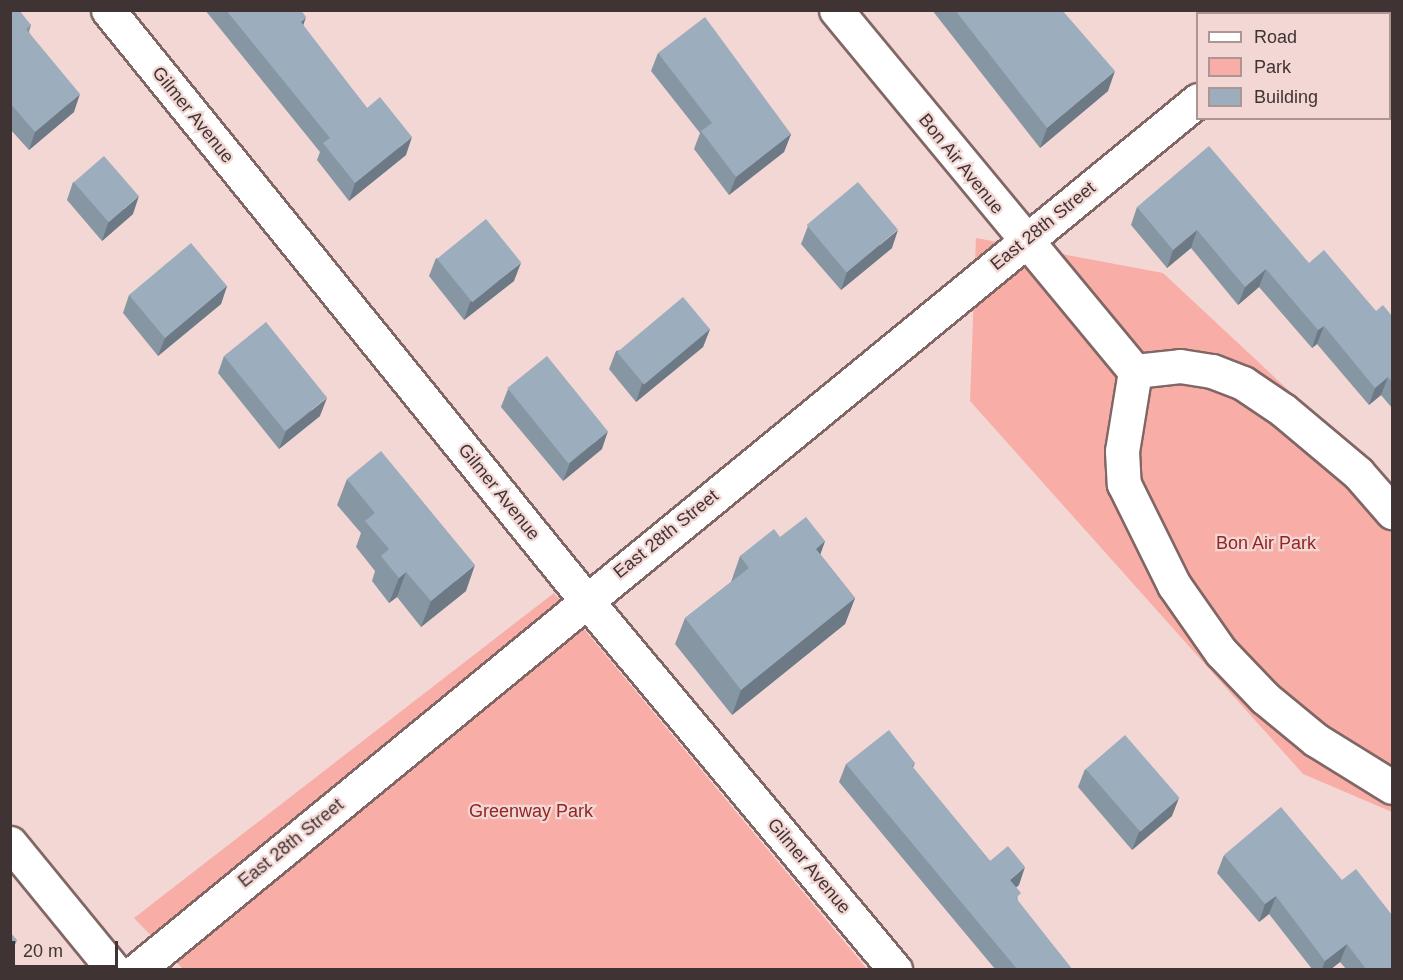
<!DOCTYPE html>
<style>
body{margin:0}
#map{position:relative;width:1403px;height:980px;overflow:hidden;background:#f3d7d4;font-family:Helvetica,sans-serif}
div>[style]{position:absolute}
.green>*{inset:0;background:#f8aea6}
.roads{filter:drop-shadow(2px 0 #806765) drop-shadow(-2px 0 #806765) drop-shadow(0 2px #806765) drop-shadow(0 -2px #806765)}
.minor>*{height:33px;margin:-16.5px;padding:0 16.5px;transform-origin:16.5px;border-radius:16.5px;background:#fff}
.tertiary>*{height:33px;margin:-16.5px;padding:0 16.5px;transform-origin:16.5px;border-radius:16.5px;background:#fff}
.wall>*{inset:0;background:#8696a3}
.shaded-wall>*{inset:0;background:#6d7a85}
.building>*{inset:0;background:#9caebe;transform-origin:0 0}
span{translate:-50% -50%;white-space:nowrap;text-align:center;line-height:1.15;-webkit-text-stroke:4.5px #f3d7d4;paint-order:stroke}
.street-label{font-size:18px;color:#3f3433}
.park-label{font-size:18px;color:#912625}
.frame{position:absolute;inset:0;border:12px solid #3f3433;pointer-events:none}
.legend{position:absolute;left:1196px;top:12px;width:195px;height:108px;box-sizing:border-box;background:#f3d7d4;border:2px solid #ab9694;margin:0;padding:8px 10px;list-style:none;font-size:18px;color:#3f3433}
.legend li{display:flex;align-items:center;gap:12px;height:30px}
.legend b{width:30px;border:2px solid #ab9694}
.scale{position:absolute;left:12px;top:941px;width:106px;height:27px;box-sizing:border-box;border:3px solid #3f3433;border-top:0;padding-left:8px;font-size:18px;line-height:21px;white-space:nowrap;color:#3f3433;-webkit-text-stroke:4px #f3d7d4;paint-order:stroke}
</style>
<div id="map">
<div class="green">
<div style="clip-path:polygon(976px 238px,1163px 273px,1392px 487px,1392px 812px,1303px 774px,970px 401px)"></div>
<div style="clip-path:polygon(554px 593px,867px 969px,183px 969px,134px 918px)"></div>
</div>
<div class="roads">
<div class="minor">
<div style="left:108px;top:10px;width:759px;rotate:50.99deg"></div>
<div style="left:586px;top:600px;width:482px;rotate:50.1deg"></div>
<div style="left:836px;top:10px;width:469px;rotate:50.4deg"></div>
<div style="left:1135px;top:371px;width:81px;rotate:99.2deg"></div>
<div style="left:1122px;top:451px;width:33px;rotate:87deg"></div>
<div style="left:1124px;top:484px;width:113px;rotate:63.7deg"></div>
<div style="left:1174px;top:585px;width:82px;rotate:55deg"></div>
<div style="left:1221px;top:652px;width:64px;rotate:46.3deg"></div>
<div style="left:1265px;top:698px;width:66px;rotate:39.5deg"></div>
<div style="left:1316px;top:740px;width:89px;rotate:31.7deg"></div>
<div style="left:1135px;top:371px;width:45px;rotate:-6.3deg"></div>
<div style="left:1180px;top:366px;width:32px;rotate:9deg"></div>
<div style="left:1212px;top:371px;width:33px;rotate:21deg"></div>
<div style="left:1243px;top:383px;width:48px;rotate:34deg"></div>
<div style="left:1283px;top:410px;width:98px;rotate:40deg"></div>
<div style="left:1358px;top:473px;width:52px;rotate:48.9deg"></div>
<div style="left:10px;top:843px;width:164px;rotate:50.7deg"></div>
</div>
<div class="tertiary">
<div style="left:1304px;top:14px;width:6px;rotate:-45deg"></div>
<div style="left:137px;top:970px;width:1372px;rotate:-39.35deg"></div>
</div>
</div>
<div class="wall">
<div style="clip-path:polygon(10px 10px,31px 25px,29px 32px,74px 112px,29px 150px,10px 129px)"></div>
<div style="clip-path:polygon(205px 10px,301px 10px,303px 26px,367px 108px,406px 155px,349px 201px,317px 160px,320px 152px)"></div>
<div style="clip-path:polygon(932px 10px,1062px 10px,1108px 91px,1040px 148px)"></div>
<div style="clip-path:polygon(1392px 10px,1392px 46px,1389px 42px,1389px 14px)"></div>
<div style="clip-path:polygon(658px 53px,791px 134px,784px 152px,729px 195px,694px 149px,700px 133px,651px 71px)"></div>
<div style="clip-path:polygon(73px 182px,133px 214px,102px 241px,67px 200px)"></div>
<div style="clip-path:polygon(1137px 207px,1309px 263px,1376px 311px,1392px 316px,1392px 408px,1381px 395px,1369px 405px,1317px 344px,1312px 348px,1259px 287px,1238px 305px,1191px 248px,1167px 268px,1131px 225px)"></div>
<div style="clip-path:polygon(808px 226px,892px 248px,841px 290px,801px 244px)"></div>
<div style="clip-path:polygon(436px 258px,514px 281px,464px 320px,429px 276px)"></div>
<div style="clip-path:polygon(227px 286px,221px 304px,158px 356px,123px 313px,129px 295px)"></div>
<div style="clip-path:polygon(710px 329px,703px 347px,636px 402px,609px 369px,616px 351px)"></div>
<div style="clip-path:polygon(224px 356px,320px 416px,279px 449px,218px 373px)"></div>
<div style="clip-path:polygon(508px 389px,602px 449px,563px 481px,501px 407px)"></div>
<div style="clip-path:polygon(347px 479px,466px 591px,421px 627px,397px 597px,389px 603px,372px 581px,375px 571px,356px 547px,361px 533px,337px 505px)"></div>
<div style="clip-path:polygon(780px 537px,825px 541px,820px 554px,855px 598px,845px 624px,732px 715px,675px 644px,685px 618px,731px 582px,740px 556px)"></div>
<div style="clip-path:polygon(915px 763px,913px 768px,990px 861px,1019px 885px,1016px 887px,1018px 902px,1072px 969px,995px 969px,839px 782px,846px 764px)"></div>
<div style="clip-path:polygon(1085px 769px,1172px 816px,1132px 850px,1078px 787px)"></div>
<div style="clip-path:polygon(1224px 855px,1392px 969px,1346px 969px,1340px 962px,1331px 969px,1312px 969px,1269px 914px,1259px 922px,1217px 873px)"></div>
</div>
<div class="shaded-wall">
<div style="clip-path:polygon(306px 17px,300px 35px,301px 22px)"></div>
<div style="clip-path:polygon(1115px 71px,1108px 91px,1040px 148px,1047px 128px)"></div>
<div style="clip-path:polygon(80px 94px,74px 112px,29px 150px,35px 132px)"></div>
<div style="clip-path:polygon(791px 134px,784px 152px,729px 195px,736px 177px)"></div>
<div style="clip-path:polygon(412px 137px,406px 155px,349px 201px,355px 183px)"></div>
<div style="clip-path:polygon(139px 196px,133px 214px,102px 241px,108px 223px)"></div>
<div style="clip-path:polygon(898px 230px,892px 248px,841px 290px,847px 272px)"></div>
<div style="clip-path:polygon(1197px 230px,1191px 248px,1167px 268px,1173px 250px)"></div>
<div style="clip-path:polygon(521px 263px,514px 281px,464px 320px,470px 302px)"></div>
<div style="clip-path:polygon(1266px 269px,1259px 287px,1238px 305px,1245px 287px)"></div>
<div style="clip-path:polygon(227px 286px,221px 304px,158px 356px,165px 338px)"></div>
<div style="clip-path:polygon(1324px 326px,1317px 344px,1312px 348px,1318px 330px)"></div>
<div style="clip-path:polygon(710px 329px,703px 347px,636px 402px,642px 384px)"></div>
<div style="clip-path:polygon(1388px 377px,1381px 395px,1369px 405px,1375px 388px)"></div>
<div style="clip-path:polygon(327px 398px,320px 416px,279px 449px,286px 431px)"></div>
<div style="clip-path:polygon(608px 431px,602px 449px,563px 481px,570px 463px)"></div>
<div style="clip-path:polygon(825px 541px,816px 567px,816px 549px)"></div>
<div style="clip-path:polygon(475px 565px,466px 591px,421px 627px,431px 601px)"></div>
<div style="clip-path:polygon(406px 572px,397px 597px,389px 603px,399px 578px)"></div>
<div style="clip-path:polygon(855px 598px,845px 624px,732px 715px,741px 690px)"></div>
<div style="clip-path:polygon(1179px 798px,1172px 816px,1132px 850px,1139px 832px)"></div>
<div style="clip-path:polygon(1025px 867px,1019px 885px,1004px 898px,1010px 880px)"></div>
<div style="clip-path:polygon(1276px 896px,1269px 914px,1259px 922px,1265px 904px)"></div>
<div style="clip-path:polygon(17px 940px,10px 956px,10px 945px)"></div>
<div style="clip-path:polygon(1347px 944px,1340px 962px,1331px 969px,1322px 969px,1325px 961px)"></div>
</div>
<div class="building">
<div style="clip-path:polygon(10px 10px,19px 10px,31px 25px,26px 29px,80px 94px,35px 132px,10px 103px)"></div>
<div style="clip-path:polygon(226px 10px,301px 10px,306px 17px,301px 22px,367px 108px,380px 97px,412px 137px,355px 183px,323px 143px,330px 138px)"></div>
<div style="clip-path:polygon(955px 10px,1062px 10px,1115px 71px,1047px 128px)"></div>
<div style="clip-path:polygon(1392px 10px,1392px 20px,1389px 16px,1389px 14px,1388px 14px)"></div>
<div style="clip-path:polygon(705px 17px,791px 134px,736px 177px,701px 131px,712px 123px,658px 53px)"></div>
<div style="clip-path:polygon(1209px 146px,1309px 263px,1324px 250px,1376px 311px,1383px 305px,1392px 316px,1392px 382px,1388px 377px,1375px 388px,1324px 326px,1318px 330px,1266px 269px,1245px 287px,1197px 230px,1173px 250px,1137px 207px)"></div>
<div style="left:104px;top:156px;width:53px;height:40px;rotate:49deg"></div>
<div style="left:858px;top:182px;width:62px;height:67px;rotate:50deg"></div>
<div style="left:486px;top:219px;width:56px;height:63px;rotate:51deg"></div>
<div style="left:191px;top:243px;width:56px;height:81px;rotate:50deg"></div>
<div style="left:683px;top:297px;width:42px;height:86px;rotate:50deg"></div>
<div style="left:266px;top:322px;width:97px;height:54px;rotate:51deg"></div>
<div style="left:547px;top:356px;width:97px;height:51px;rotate:51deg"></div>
<div style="clip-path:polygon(381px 451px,475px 565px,431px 601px,406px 572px,399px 578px,381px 556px,389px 549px,365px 521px,375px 513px,347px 479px)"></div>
<div style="clip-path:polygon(806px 517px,825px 541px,816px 549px,855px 598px,741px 690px,685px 618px,749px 568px,740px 556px,774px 529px,780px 537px)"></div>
<div style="clip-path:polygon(889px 730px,915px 763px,912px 766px,990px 861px,1008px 846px,1025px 867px,1010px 880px,1021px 893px,1016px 898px,1072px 969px,1017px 969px,846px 764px)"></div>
<div style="left:1125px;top:735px;width:83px;height:52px;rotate:49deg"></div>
<div style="clip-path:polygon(1281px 807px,1342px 880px,1356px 869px,1392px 915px,1392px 969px,1366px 969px,1347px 944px,1325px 961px,1276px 896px,1265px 904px,1224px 855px)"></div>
<div style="clip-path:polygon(10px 932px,17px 940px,10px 945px)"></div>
</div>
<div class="street-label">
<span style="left:193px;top:115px;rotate:51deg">Gilmer Avenue</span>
<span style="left:961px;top:164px;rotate:51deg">Bon Air Avenue</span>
<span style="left:1043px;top:226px;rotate:-39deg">East 28th Street</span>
<span style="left:499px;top:492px;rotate:51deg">Gilmer Avenue</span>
<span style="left:666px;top:534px;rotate:-39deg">East 28th Street</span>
<span style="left:291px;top:843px;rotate:-39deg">East 28th Street</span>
<span style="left:809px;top:866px;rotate:50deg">Gilmer Avenue</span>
</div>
<div class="park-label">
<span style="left:1266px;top:543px">Bon Air Park</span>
<span style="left:531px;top:811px">Greenway Park</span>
</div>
<div class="frame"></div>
<ul class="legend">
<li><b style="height:8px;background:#fff"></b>Road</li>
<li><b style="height:16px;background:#f8aea6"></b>Park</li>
<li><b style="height:16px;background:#9caebe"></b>Building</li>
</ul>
<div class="scale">20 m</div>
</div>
